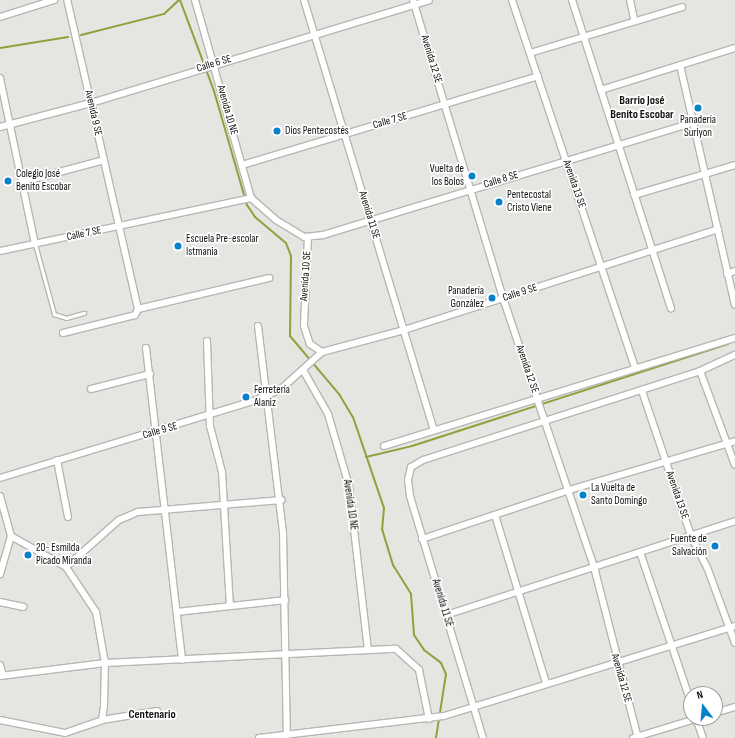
<!DOCTYPE html>
<meta charset="utf-8">
<style>
body{margin:0}
#map{position:relative;width:735px;height:738px;overflow:hidden;background:#e5e6e2;font-family:"Sofia Sans Condensed",sans-serif}
div>[style]{position:absolute}
.stream>*{height:2px;margin:-1px;padding:0 1px;transform-origin:1px;border-radius:1px;background:#949f3c}
.roads{filter:drop-shadow(1px 0 #b6b7b2) drop-shadow(-1px 0 #b6b7b2) drop-shadow(0 1px #b6b7b2) drop-shadow(0 -1px #b6b7b2)}
.service>*{height:3px;margin:-1.5px;padding:0 1.5px;transform-origin:1.5px;border-radius:1.5px;background:#fff}
.minor>*{height:6px;margin:-3px;padding:0 3px;transform-origin:3px;border-radius:3px;background:#fff}
.dots>*{width:11px;height:11px;translate:-50% -50%;box-sizing:border-box;border:2px solid #fff;border-radius:50%}
span{translate:-50% -50%;white-space:nowrap;text-align:center;line-height:1.15;-webkit-text-stroke:3.5px #fff;paint-order:stroke}
.street-label{font-size:11px;color:#10100f}
.poi-label{font-size:11px;color:#10100f}
.left{translate:0 -50%;text-align:left}
.right{translate:-100% -50%;text-align:right}
.neighbourhood-label{font-size:12px;color:#10100f;font-weight:700}
.north{position:absolute;left:683px;top:686px;width:40px;height:40px;box-sizing:border-box;background:#fff;border:1px solid #9f9f9f;border-radius:50%;rotate:344deg;font-size:11px;font-weight:700;line-height:16px;text-align:center;color:#10100f}
.north::after{content:'';display:block;margin:auto;width:14px;height:18px;background:#0781c9;clip-path:polygon(50% 0,100% 100%,50% 72%,0 100%)}
</style>
<div id="map">
<div class="stream">
<div style="left:180px;top:0;width:97px;rotate:69.5deg"></div>
<div style="left:214px;top:91px;width:119px;rotate:73.9deg"></div>
<div style="left:247px;top:205px;width:14px;rotate:56deg"></div>
<div style="left:255px;top:217px;width:40px;rotate:40deg"></div>
<div style="left:286px;top:243px;width:14px;rotate:69deg"></div>
<div style="left:291px;top:256px;width:80px;rotate:90.7deg"></div>
<div style="left:290px;top:336px;width:76px;rotate:49.8deg"></div>
<div style="left:339px;top:394px;width:27px;rotate:59deg"></div>
<div style="left:353px;top:417px;width:96px;rotate:71.2deg"></div>
<div style="left:384px;top:508px;width:21px;rotate:95deg"></div>
<div style="left:382px;top:529px;width:38px;rotate:73deg"></div>
<div style="left:393px;top:565px;width:34px;rotate:58deg"></div>
<div style="left:411px;top:594px;width:41px;rotate:85.8deg"></div>
<div style="left:414px;top:635px;width:18px;rotate:56deg"></div>
<div style="left:424px;top:650px;width:21px;rotate:37deg"></div>
<div style="left:441px;top:663px;width:12px;rotate:66deg"></div>
<div style="left:446px;top:674px;width:65px;rotate:98.9deg"></div>
<div style="left:81px;top:35px;width:86px;rotate:-14.2deg"></div>
<div style="left:164px;top:14px;width:21px;rotate:-43deg"></div>
<div style="left:0;top:48px;width:69px;rotate:-9.2deg"></div>
<div style="left:366px;top:457px;width:47px;rotate:-13.4deg"></div>
<div style="left:412px;top:446px;width:332px;rotate:-17.9deg"></div>
</div>
<div class="roads">
<div class="service">
<div style="left:35px;top:244px;width:73px;rotate:74.8deg"></div>
<div style="left:54px;top:314px;width:13px;rotate:18deg"></div>
<div style="left:66px;top:318px;width:19px;rotate:-16deg"></div>
</div>
<div class="minor">
<div style="left:195px;top:0;width:206px;rotate:74.2deg"></div>
<div style="left:251px;top:198px;width:33px;rotate:41deg"></div>
<div style="left:276px;top:220px;width:33px;rotate:31deg"></div>
<div style="left:304px;top:237px;width:19px;rotate:-6deg"></div>
<div style="left:323px;top:235px;width:388px;rotate:-16.9deg"></div>
<div style="left:304px;top:0;width:449px;rotate:73.2deg"></div>
<div style="left:413px;top:0;width:311px;rotate:73.2deg"></div>
<div style="left:503px;top:298px;width:284px;rotate:71.3deg"></div>
<div style="left:594px;top:567px;width:177px;rotate:75.6deg"></div>
<div style="left:512px;top:0;width:388px;rotate:71.5deg"></div>
<div style="left:572px;top:0;width:324px;rotate:72.2deg"></div>
<div style="left:630px;top:0;width:19px;rotate:78deg"></div>
<div style="left:0;top:17px;width:57px;rotate:-17.5deg"></div>
<div style="left:530px;top:53px;width:159px;rotate:-16.8deg"></div>
<div style="left:680px;top:65px;width:246px;rotate:77.1deg"></div>
<div style="left:0;top:78px;width:170px;rotate:78.1deg"></div>
<div style="left:601px;top:90px;width:140px;rotate:-17.4deg"></div>
<div style="left:0;top:127px;width:94px;rotate:-14.8deg"></div>
<div style="left:91px;top:103px;width:353px;rotate:-16.9deg"></div>
<div style="left:242px;top:165px;width:309px;rotate:-16.7deg"></div>
<div style="left:22px;top:182px;width:85px;rotate:-15deg"></div>
<div style="left:634px;top:195px;width:105px;rotate:-16.5deg"></div>
<div style="left:308px;top:237px;width:89px;rotate:92.6deg"></div>
<div style="left:304px;top:326px;width:19px;rotate:72deg"></div>
<div style="left:310px;top:344px;width:14px;rotate:34deg"></div>
<div style="left:322px;top:352px;width:85px;rotate:-15deg"></div>
<div style="left:404px;top:330px;width:330px;rotate:-17.8deg"></div>
<div style="left:0;top:251px;width:257px;rotate:-11.9deg"></div>
<div style="left:727px;top:274px;width:9px;rotate:-21deg"></div>
<div style="left:138px;top:309px;width:135px;rotate:-13.3deg"></div>
<div style="left:258px;top:326px;width:209px;rotate:83.1deg"></div>
<div style="left:283px;top:533px;width:202px;rotate:88.9deg"></div>
<div style="left:63px;top:333px;width:74px;rotate:-14deg"></div>
<div style="left:135px;top:315px;width:7px;rotate:-63deg"></div>
<div style="left:138px;top:309px;width:317px;rotate:-102.9deg"></div>
<div style="left:207px;top:341px;width:85px;rotate:88deg"></div>
<div style="left:210px;top:426px;width:48px;rotate:75.4deg"></div>
<div style="left:222px;top:472px;width:134px;rotate:86.6deg"></div>
<div style="left:146px;top:348px;width:314px;rotate:83.4deg"></div>
<div style="left:303px;top:370px;width:51px;rotate:60.4deg"></div>
<div style="left:328px;top:414px;width:75px;rotate:73.7deg"></div>
<div style="left:349px;top:486px;width:164px;rotate:83.4deg"></div>
<div style="left:700px;top:371px;width:100px;rotate:69.6deg"></div>
<div style="left:91px;top:389px;width:61px;rotate:-14.3deg"></div>
<div style="left:642px;top:391px;width:153px;rotate:71.3deg"></div>
<div style="left:691px;top:536px;width:35px;rotate:63deg"></div>
<div style="left:707px;top:567px;width:81px;rotate:69.8deg"></div>
<div style="left:384px;top:446px;width:367px;rotate:-17.1deg"></div>
<div style="left:57px;top:460px;width:58px;rotate:79.1deg"></div>
<div style="left:0;top:478px;width:265px;rotate:-16.9deg"></div>
<div style="left:254px;top:401px;width:30px;rotate:-24deg"></div>
<div style="left:281px;top:389px;width:55px;rotate:-42.1deg"></div>
<div style="left:0;top:496px;width:41px;rotate:74.6deg"></div>
<div style="left:11px;top:536px;width:40px;rotate:106deg"></div>
<div style="left:495px;top:515px;width:176px;rotate:73.1deg"></div>
<div style="left:422px;top:539px;width:155px;rotate:-18.4deg"></div>
<div style="left:569px;top:490px;width:173px;rotate:-16.4deg"></div>
<div style="left:640px;top:552px;width:159px;rotate:71.3deg"></div>
<div style="left:66px;top:567px;width:71px;rotate:-41.6deg"></div>
<div style="left:119px;top:520px;width:21px;rotate:-23deg"></div>
<div style="left:138px;top:512px;width:144px;rotate:-4.8deg"></div>
<div style="left:0;top:602px;width:24px;rotate:12deg"></div>
<div style="left:177px;top:612px;width:109px;rotate:-6.3deg"></div>
<div style="left:446px;top:615px;width:304px;rotate:-18deg"></div>
<div style="left:0;top:665px;width:11px;rotate:75deg"></div>
<div style="left:0;top:676px;width:106px;rotate:-7.1deg"></div>
<div style="left:105px;top:663px;width:291px;rotate:-2.8deg"></div>
<div style="left:396px;top:649px;width:31px;rotate:42deg"></div>
<div style="left:419px;top:670px;width:50px;rotate:78.5deg"></div>
<div style="left:715px;top:713px;width:21px;rotate:-17deg"></div>
<div style="left:696px;top:718px;width:21px;rotate:71deg"></div>
<div style="left:0;top:720px;width:66px;rotate:11.3deg"></div>
<div style="left:65px;top:733px;width:39px;rotate:-19deg"></div>
<div style="left:102px;top:720px;width:14px;rotate:-82deg"></div>
<div style="left:104px;top:706px;width:43px;rotate:-88.7deg"></div>
<div style="left:105px;top:663px;width:52px;rotate:-100deg"></div>
<div style="left:96px;top:612px;width:54px;rotate:-123.7deg"></div>
<div style="left:66px;top:567px;width:63px;rotate:-150.6deg"></div>
<div style="left:102px;top:720px;width:56px;rotate:-9.3deg"></div>
<div style="left:259px;top:738px;width:186px;rotate:-6.8deg"></div>
<div style="left:444px;top:716px;width:305px;rotate:-17.2deg"></div>
<div style="left:483px;top:738px;width:253px;rotate:-106.8deg"></div>
<div style="left:410px;top:496px;width:16px;rotate:-97deg"></div>
<div style="left:408px;top:480px;width:13px;rotate:-77deg"></div>
<div style="left:411px;top:467px;width:14px;rotate:-30deg"></div>
<div style="left:423px;top:460px;width:291px;rotate:-17.8deg"></div>
<div style="left:700px;top:371px;width:38px;rotate:-25deg"></div>
<div style="left:633px;top:738px;width:69px;rotate:-16.9deg"></div>
</div>
</div>
<div class="dots">
<div style="left:698px;top:108px;background:#0781c9"></div>
<div style="left:277px;top:131px;background:#0781c9"></div>
<div style="left:472px;top:176px;background:#0781c9"></div>
<div style="left:8px;top:181px;background:#0781c9"></div>
<div style="left:499px;top:202px;background:#0781c9"></div>
<div style="left:178px;top:246px;background:#0781c9"></div>
<div style="left:492px;top:298px;background:#0781c9"></div>
<div style="left:246px;top:397px;background:#0781c9"></div>
<div style="left:583px;top:495px;background:#0781c9"></div>
<div style="left:715px;top:546px;background:#0781c9"></div>
<div style="left:28px;top:555px;background:#0781c9"></div>
</div>
<div class="street-label">
<span style="left:431px;top:59px;rotate:73deg">Avenida 12 SE</span>
<span style="left:214px;top:64px;rotate:-17deg">Calle 6 SE</span>
<span style="left:227px;top:110px;rotate:74deg">Avenida 10 NE</span>
<span style="left:93px;top:113px;rotate:77deg">Avenida 9 SE</span>
<span style="left:390px;top:121px;rotate:-16deg">Calle 7 SE</span>
<span style="left:501px;top:180px;rotate:-17deg">Calle 8 SE</span>
<span style="left:574px;top:184px;rotate:71deg">Avenida 13 SE</span>
<span style="left:369px;top:215px;rotate:73deg">Avenida 11 SE</span>
<span style="left:84px;top:234px;rotate:-12deg">Calle 7 SE</span>
<span style="left:306px;top:276px;rotate:-86deg">Avenida 10 SE</span>
<span style="left:520px;top:293px;rotate:-18deg">Calle 9 SE</span>
<span style="left:527px;top:369px;rotate:71deg">Avenida 12 SE</span>
<span style="left:160px;top:431px;rotate:-16deg">Calle 9 SE</span>
<span style="left:677px;top:495px;rotate:71deg">Avenida 13 SE</span>
<span style="left:350px;top:505px;rotate:82deg">Avenida 10 NE</span>
<span style="left:442px;top:603px;rotate:73deg">Avenida 11 SE</span>
<span style="left:621px;top:678px;rotate:74deg">Avenida 12 SE</span>
</div>
<div class="poi-label">
<span style="left:698px;top:127px">Panadería<br>Suriyon</span>
<span class="left" style="left:285px;top:131px">Dios Pentecostés</span>
<span class="right" style="left:464px;top:176px">Vuelta de<br>los Bolos</span>
<span class="left" style="left:16px;top:181px">Colegio José<br>Benito Escobar</span>
<span class="left" style="left:507px;top:202px">Pentecostal<br>Cristo Viene</span>
<span class="left" style="left:186px;top:246px">Escuela Pre-escolar<br>Istmania</span>
<span class="right" style="left:484px;top:298px">Panadería<br>González</span>
<span class="left" style="left:254px;top:397px">Ferretería<br>Alaniz</span>
<span class="left" style="left:591px;top:495px">La Vuelta de<br>Santo Domingo</span>
<span class="right" style="left:707px;top:546px">Fuente de<br>Salvación</span>
<span class="left" style="left:36px;top:555px">20- Esmilda<br>Picado Miranda</span>
</div>
<div class="neighbourhood-label">
<span style="left:642px;top:108px">Barrio José<br>Benito Escobar</span>
<span style="left:152px;top:715px">Centenario</span>
</div>
<div class="north">N</div>
</div>
